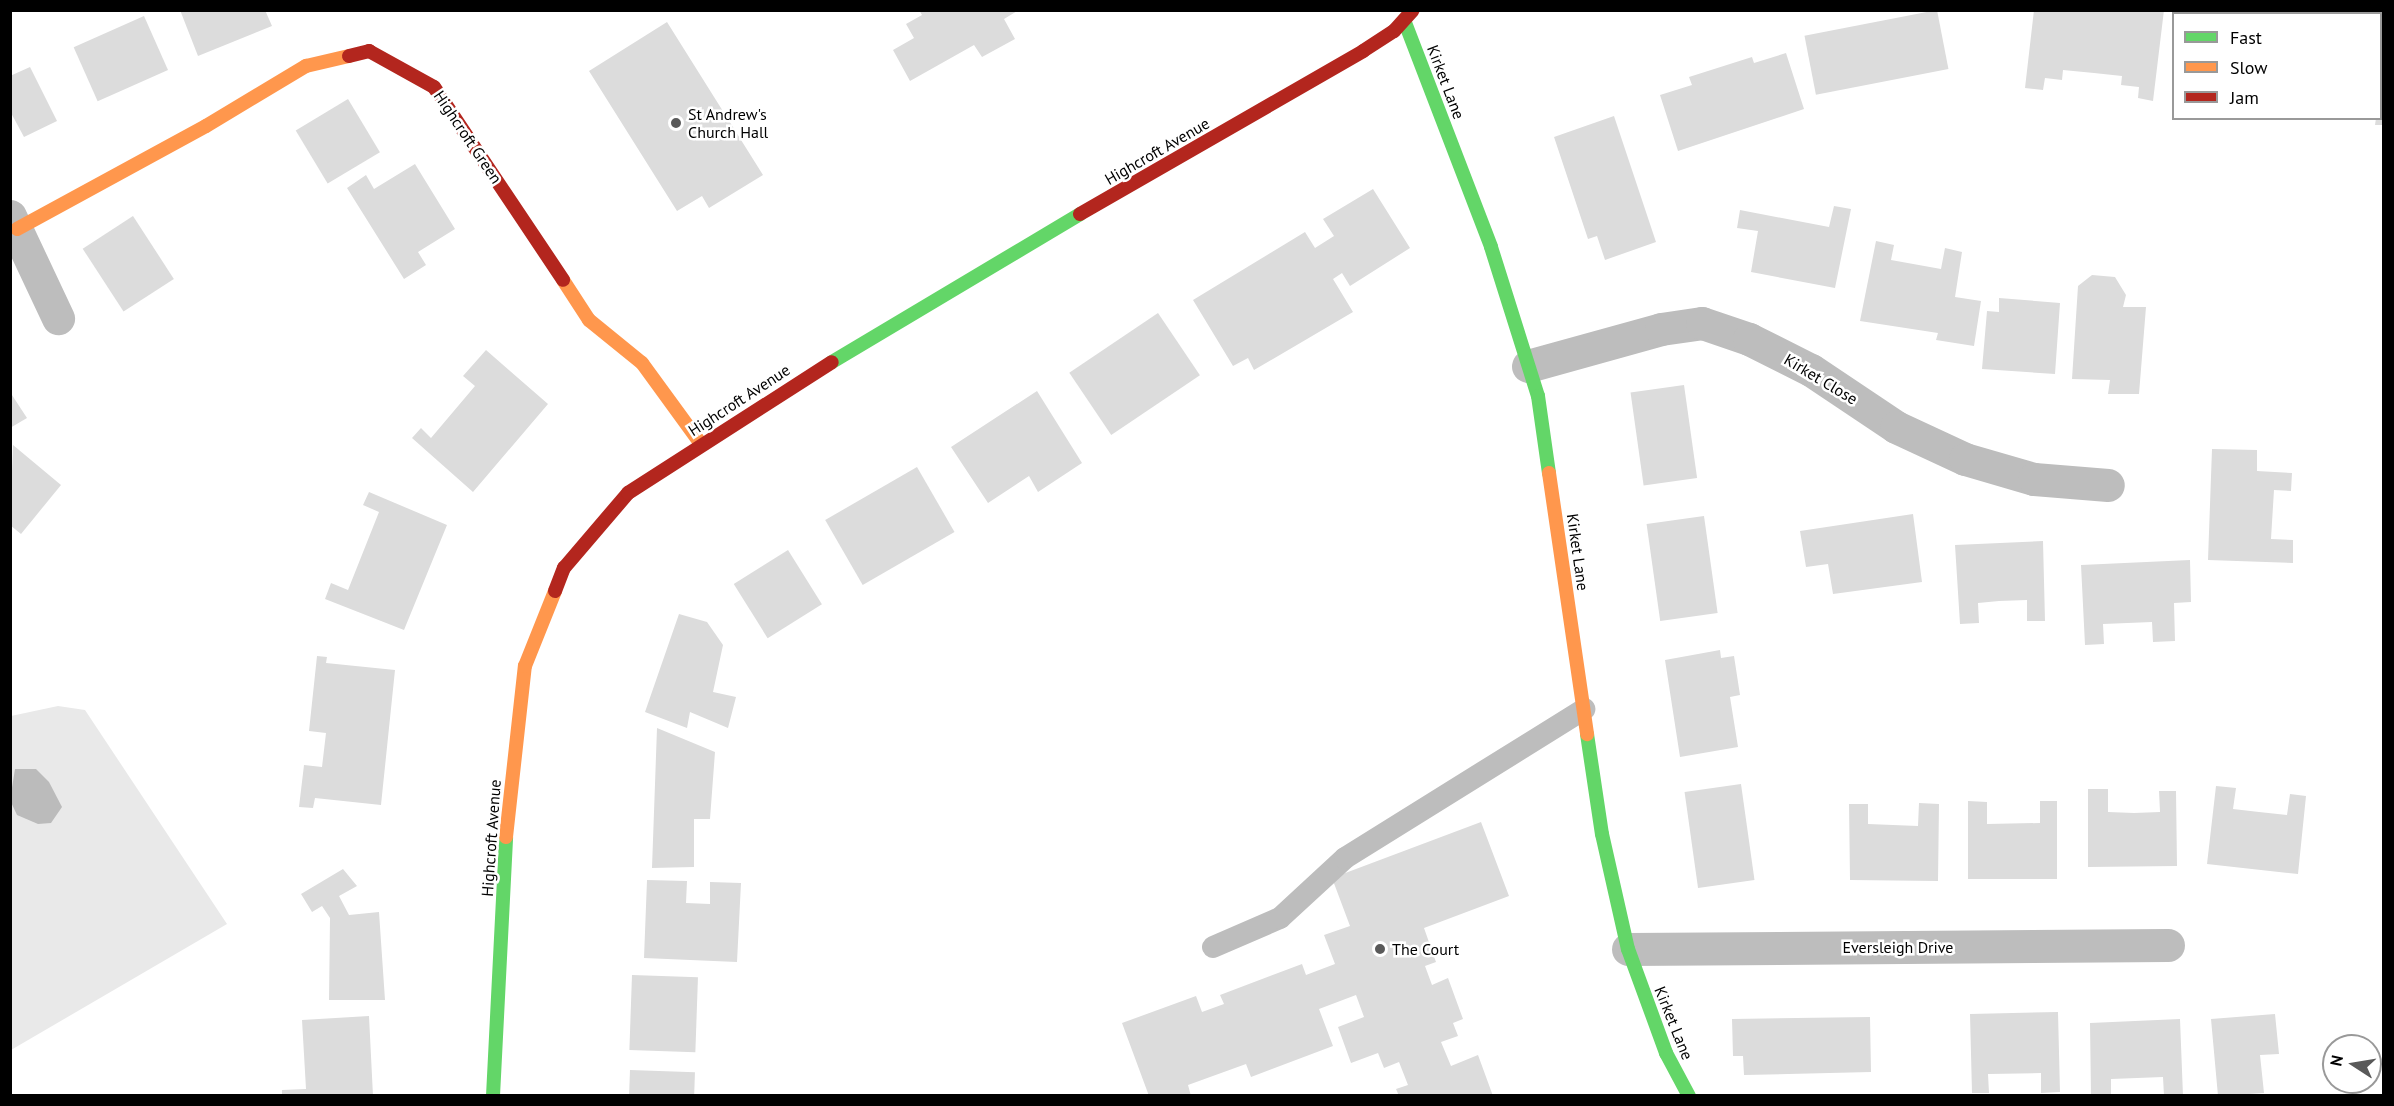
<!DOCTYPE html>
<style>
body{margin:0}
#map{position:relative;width:2394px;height:1106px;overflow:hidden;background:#fff;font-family:"PT Sans",sans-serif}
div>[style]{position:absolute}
.green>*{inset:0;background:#e9e9e9}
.water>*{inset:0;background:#bbb}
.building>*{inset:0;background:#dcdcdc;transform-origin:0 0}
.lane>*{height:22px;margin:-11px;padding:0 11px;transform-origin:11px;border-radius:11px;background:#bdbdbd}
.street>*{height:33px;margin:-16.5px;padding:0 16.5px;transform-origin:16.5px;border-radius:16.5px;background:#bdbdbd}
.fast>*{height:14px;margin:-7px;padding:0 7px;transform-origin:7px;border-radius:7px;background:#63d668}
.slow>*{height:14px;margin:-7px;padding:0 7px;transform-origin:7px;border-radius:7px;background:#ff974d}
.jam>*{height:14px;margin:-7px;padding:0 7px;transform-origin:7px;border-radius:7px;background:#b3261e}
.dots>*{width:16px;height:16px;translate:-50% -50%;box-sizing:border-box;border:3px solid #fff;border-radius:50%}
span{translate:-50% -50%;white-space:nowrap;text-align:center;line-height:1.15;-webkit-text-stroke:5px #fff;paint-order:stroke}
.street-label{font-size:16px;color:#000}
.poi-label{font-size:16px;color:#000}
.left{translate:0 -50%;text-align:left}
.frame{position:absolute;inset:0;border:12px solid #000;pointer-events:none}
.legend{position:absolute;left:2172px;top:12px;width:210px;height:108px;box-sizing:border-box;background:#fff;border:2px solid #999;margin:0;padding:8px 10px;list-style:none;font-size:18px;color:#000}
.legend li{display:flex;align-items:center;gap:12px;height:30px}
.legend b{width:30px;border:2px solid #999}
.north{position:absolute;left:2322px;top:1034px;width:60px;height:60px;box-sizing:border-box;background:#fff;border:2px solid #999;border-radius:50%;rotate:282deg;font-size:16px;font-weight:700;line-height:24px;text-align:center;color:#000}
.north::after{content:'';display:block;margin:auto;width:21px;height:27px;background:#595959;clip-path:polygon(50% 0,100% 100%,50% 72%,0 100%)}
</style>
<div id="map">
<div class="green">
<div style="clip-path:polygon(58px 706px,85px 710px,227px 924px,11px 1050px,11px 716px)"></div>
</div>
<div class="water">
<div style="clip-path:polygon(15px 769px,36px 769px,49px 782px,62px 807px,51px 823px,38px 824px,17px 815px,10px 800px)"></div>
</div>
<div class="building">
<div style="clip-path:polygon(180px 10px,265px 10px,272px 26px,198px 56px)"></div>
<div style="clip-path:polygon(919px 10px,1019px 10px,1004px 19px,1015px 39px,982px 57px,974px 45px,910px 81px,893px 50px,914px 38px,906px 24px,922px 15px)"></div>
<div style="left:1937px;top:10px;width:60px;height:135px;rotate:79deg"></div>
<div style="clip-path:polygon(2034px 10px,2164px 10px,2153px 101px,2138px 98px,2139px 87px,2121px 85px,2122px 76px,2094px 73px,2063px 70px,2062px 80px,2045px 78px,2043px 90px,2025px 88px)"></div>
<div style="left:144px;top:16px;width:59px;height:77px;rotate:66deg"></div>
<div style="clip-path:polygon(667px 22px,763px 175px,709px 208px,702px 196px,677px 211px,589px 71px)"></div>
<div style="clip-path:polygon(2380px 35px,2384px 36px,2384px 125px,2375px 125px,2376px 118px,2380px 118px)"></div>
<div style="clip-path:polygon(1786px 53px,1804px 109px,1678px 151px,1660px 95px,1692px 85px,1689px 77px,1752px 57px,1754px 63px)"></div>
<div style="clip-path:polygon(30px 67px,57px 121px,24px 137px,10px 111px,10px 76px)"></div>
<div style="left:348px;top:99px;width:62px;height:61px;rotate:59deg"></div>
<div style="clip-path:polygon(1614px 116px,1656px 242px,1605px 260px,1597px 236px,1588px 239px,1554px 137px)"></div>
<div style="clip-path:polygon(415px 164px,455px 229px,418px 252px,426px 265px,404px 279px,347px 188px,366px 175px,374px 189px)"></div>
<div style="clip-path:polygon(1373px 189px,1410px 248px,1350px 286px,1342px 273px,1333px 279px,1353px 312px,1254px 370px,1248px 358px,1233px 366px,1193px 300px,1305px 232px,1315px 248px,1334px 236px,1323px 219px)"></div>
<div style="clip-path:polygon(1834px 206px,1851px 209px,1835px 288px,1751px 272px,1758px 231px,1737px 228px,1740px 210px,1829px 227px)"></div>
<div style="left:133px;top:216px;width:75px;height:60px;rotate:57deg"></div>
<div style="clip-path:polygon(1876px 241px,1894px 245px,1891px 260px,1941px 269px,1945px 248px,1962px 252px,1955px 297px,1981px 301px,1974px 346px,1936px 340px,1938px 333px,1860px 321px)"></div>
<div style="clip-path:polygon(2092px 275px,2115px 277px,2126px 295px,2123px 307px,2146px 307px,2139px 394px,2108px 394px,2110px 380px,2072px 379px,2078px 286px)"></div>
<div style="clip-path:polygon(1999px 298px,2060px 303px,2055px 374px,1982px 369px,1987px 311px,1999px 312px)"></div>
<div style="left:1158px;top:313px;width:75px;height:107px;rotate:56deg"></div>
<div style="clip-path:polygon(486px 350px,548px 404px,473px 492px,412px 438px,421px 428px,431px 438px,475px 386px,463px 376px)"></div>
<div style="left:1684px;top:385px;width:94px;height:54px;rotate:82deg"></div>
<div style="clip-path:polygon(1037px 391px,1082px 463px,1038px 492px,1029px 476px,988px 503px,951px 447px)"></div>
<div style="clip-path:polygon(10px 392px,27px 418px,10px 428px)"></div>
<div style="clip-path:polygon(13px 445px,61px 485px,21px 534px,10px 525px)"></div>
<div style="clip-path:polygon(2212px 449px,2257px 450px,2257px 471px,2292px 473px,2291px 491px,2274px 490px,2271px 539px,2293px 540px,2293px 563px,2208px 560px)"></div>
<div style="left:917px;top:467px;width:75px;height:106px;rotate:60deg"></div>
<div style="clip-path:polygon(369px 492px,447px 525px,404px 630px,325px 599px,331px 583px,348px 590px,379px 512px,363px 505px)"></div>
<div style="clip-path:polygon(1913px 514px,1922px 582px,1833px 594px,1828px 564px,1806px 567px,1800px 531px)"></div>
<div style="left:1704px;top:516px;width:98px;height:58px;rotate:82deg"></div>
<div style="clip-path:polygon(2043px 541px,2045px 621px,2027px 621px,2027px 600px,1999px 601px,1978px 603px,1979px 623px,1960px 624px,1955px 545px)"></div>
<div style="left:788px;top:550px;width:64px;height:64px;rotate:58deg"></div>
<div style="clip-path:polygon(2190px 560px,2191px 602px,2174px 603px,2175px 641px,2153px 642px,2152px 622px,2103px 624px,2104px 644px,2085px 645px,2081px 565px)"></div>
<div style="clip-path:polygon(679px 614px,707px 622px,723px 645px,713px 692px,736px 697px,728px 728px,690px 712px,687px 728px,645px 712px)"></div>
<div style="clip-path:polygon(1720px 650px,1721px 658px,1734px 656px,1740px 695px,1730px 697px,1738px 747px,1680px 757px,1665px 660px)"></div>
<div style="clip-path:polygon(317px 656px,327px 657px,326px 663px,395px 670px,381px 805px,315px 798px,313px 808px,299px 807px,304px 765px,322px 767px,326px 733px,309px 731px)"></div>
<div style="clip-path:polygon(657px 728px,715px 752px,710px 819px,694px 819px,694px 867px,652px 868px)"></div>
<div style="left:1741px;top:784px;width:97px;height:57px;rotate:82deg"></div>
<div style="clip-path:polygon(2216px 786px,2236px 788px,2233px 809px,2259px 812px,2287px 815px,2290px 794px,2306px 796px,2298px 874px,2207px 864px)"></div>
<div style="clip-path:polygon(2088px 789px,2108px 789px,2108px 812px,2134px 813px,2160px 812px,2159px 791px,2176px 791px,2177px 866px,2088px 867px)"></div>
<div style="clip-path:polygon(1968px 801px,1987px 802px,1987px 824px,2040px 823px,2040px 801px,2057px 801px,2057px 879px,1968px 879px)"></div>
<div style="clip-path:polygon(1919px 803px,1939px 804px,1938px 881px,1850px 880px,1849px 804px,1868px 804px,1868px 824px,1918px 826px)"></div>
<div style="clip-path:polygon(1481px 822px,1509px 896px,1424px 928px,1436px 962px,1425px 966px,1432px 985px,1448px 978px,1463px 1019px,1453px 1023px,1458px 1036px,1441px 1042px,1451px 1066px,1478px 1055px,1493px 1096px,1399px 1096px,1396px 1089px,1408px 1085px,1399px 1062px,1384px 1068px,1378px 1053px,1351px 1063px,1338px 1027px,1364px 1017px,1356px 995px,1319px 1009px,1333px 1046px,1251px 1077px,1246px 1064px,1188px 1085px,1191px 1096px,1149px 1096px,1122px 1023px,1196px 996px,1202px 1012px,1224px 1004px,1220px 995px,1302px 964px,1306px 975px,1335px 964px,1324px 935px,1350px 926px,1332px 878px)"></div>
<div style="clip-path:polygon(343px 869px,357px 886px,339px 896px,349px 915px,379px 912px,385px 1000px,329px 1000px,330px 918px,322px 906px,312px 912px,301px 894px)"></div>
<div style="clip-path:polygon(647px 880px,687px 881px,686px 903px,710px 904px,710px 882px,741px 883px,737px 962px,644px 958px)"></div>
<div style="left:632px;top:975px;width:66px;height:75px;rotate:2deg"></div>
<div style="clip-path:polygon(2058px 1012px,2060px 1092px,2041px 1093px,2041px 1073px,1988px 1074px,1989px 1093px,1972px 1093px,1970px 1014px)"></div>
<div style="clip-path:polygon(2275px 1014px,2279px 1054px,2260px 1055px,2264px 1093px,2218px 1096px,2211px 1019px)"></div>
<div style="clip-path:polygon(369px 1016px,373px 1096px,282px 1096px,282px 1090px,306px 1089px,302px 1020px)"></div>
<div style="clip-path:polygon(1870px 1017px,1871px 1072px,1744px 1075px,1743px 1056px,1733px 1056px,1732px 1019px)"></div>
<div style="clip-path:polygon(2180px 1019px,2183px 1096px,2164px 1096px,2163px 1077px,2111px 1079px,2111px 1096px,2091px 1096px,2090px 1023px)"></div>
<div style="left:630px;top:1070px;width:65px;height:26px;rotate:2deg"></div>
</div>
<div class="lane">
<div style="left:1213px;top:947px;width:73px;rotate:-23.4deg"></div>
<div style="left:1280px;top:918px;width:88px;rotate:-42.7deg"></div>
<div style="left:1345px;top:858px;width:282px;rotate:-31.9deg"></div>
</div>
<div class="street">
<div style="left:10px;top:216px;width:113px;rotate:64.8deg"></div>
<div style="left:1528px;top:366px;width:138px;rotate:-15.5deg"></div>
<div style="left:1661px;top:329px;width:41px;rotate:-8.3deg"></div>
<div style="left:1702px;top:323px;width:50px;rotate:18.8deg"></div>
<div style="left:1749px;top:339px;width:69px;rotate:26.6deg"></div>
<div style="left:1811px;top:370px;width:102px;rotate:33.8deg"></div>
<div style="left:1896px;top:427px;width:76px;rotate:24.9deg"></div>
<div style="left:1965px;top:459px;width:72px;rotate:16.2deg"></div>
<div style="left:2034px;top:479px;width:74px;rotate:4.6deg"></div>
<div style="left:1628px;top:949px;width:540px;rotate:-0.42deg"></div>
</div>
<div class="fast">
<div style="left:1404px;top:20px;width:243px;rotate:69deg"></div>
<div style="left:1491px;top:247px;width:156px;rotate:72.5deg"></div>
<div style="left:1538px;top:396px;width:78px;rotate:81.9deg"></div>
<div style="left:832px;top:362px;width:289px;rotate:-30.8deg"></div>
<div style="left:1587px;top:734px;width:101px;rotate:81.5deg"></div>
<div style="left:1602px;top:834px;width:118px;rotate:77.3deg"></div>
<div style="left:1628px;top:949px;width:111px;rotate:69.9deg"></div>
<div style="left:1666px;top:1053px;width:49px;rotate:61.9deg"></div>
<div style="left:493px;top:1096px;width:259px;rotate:-87.1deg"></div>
</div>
<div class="slow">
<div style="left:17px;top:229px;width:215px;rotate:-28.6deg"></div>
<div style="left:206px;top:126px;width:117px;rotate:-31deg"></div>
<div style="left:306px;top:66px;width:44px;rotate:-13.1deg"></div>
<div style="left:563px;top:280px;width:48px;rotate:57deg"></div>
<div style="left:589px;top:320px;width:68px;rotate:39.1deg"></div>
<div style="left:642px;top:363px;width:100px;rotate:53.9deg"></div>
<div style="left:1549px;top:473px;width:264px;rotate:81.7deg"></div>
<div style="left:506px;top:837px;width:172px;rotate:-83.7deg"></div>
<div style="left:525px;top:666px;width:81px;rotate:-68.2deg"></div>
</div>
<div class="jam">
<div style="left:349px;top:56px;width:21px;rotate:-14deg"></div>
<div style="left:369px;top:51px;width:74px;rotate:29deg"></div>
<div style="left:434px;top:87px;width:232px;rotate:56.2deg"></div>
<div style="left:1080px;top:214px;width:327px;rotate:-29.9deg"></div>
<div style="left:1363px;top:51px;width:37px;rotate:-33deg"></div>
<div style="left:1394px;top:31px;width:28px;rotate:-48deg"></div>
<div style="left:555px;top:591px;width:25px;rotate:-69deg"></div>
<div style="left:564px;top:568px;width:99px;rotate:-49.5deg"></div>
<div style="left:628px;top:493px;width:242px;rotate:-32.7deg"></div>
</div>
<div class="dots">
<div style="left:676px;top:123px;background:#595959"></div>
<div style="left:1380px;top:949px;background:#595959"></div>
</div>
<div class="street-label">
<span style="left:1446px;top:82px;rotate:69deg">Kirket Lane</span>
<span style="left:468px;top:137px;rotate:56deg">Highcroft Green</span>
<span style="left:1157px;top:151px;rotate:-30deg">Highcroft Avenue</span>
<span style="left:1821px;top:379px;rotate:31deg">Kirket Close</span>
<span style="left:739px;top:400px;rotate:-33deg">Highcroft Avenue</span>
<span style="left:1578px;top:552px;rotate:82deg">Kirket Lane</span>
<span style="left:491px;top:838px;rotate:-86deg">Highcroft Avenue</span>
<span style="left:1898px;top:947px">Eversleigh Drive</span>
<span style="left:1674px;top:1023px;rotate:68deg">Kirket Lane</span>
</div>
<div class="poi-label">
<span class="left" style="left:688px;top:123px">St Andrew's<br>Church Hall</span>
<span class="left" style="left:1392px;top:949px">The Court</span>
</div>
<div class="frame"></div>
<ul class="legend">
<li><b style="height:8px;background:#63d668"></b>Fast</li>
<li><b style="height:8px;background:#ff974d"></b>Slow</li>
<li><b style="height:8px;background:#b3261e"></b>Jam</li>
</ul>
<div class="north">N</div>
</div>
